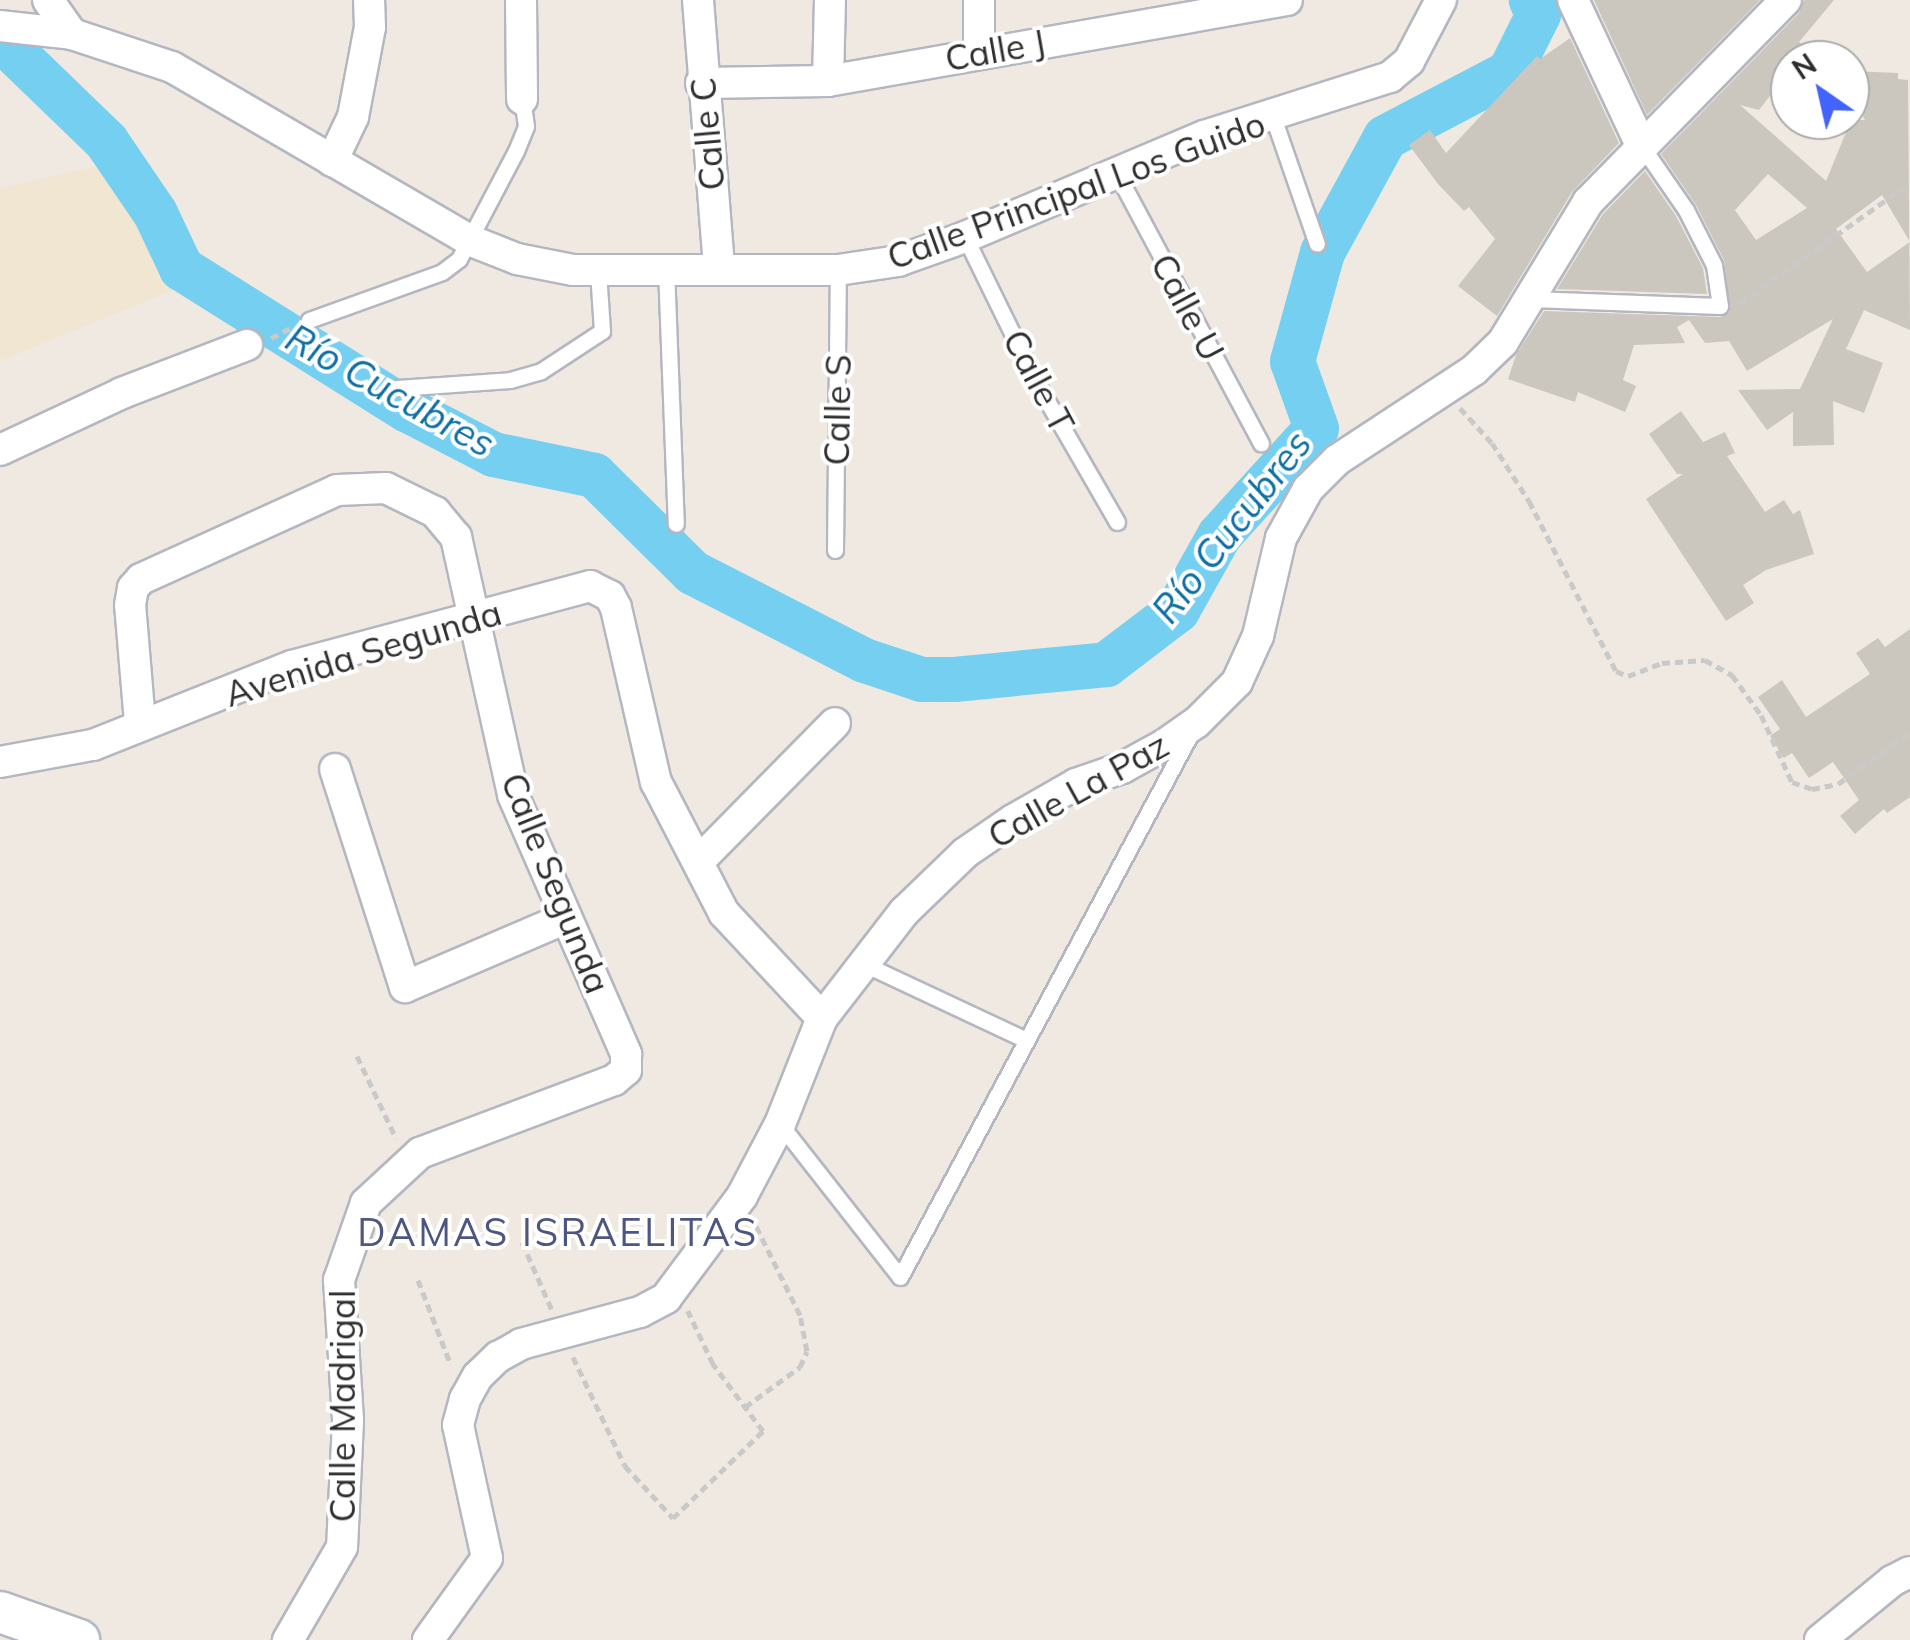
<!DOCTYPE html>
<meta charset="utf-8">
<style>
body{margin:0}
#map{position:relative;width:1910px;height:1640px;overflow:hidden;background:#efe9e1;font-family:Mulish,sans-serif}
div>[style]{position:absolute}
.education>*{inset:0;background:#f0e6d1}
.river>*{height:45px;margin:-22.5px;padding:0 22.5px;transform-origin:22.5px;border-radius:22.5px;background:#75cff0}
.building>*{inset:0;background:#cbc7bf}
.path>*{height:5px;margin-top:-2.5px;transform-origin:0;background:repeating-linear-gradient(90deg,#c9c9c9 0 8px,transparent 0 13px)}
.roads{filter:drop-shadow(2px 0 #b4b7c1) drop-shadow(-2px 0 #b4b7c1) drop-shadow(0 2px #b4b7c1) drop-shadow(0 -2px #b4b7c1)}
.lane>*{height:15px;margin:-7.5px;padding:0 7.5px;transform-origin:7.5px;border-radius:7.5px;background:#fff}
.street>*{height:30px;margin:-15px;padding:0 15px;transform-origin:15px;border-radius:15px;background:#fff}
.secondary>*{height:40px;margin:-20px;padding:0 20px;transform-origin:20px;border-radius:20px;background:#fff}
span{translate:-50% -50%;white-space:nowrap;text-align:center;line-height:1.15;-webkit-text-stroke:8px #fff;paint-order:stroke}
.street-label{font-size:35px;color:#2e2e2e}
.water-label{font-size:38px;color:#0d6fa3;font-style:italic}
.neighbourhood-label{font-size:38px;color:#4d5680;letter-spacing:2.5px}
.north{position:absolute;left:1770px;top:40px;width:100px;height:100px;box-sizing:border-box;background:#fff;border:2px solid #ababab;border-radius:50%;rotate:326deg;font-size:28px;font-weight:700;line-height:40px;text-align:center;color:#2e2e2e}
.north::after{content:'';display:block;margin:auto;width:35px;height:45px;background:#4264fb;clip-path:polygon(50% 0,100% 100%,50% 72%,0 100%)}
</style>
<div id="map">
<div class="education">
<div style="clip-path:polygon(102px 165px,176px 289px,0 361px,0 188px)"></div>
</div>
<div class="river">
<div style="left:16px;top:54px;width:125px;rotate:44deg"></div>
<div style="left:106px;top:141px;width:87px;rotate:55.8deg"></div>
<div style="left:155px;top:213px;width:61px;rotate:64.7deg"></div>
<div style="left:181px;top:268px;width:266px;rotate:32.1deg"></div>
<div style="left:406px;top:409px;width:98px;rotate:27.3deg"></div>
<div style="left:493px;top:454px;width:103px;rotate:11.7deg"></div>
<div style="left:594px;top:475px;width:138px;rotate:44.7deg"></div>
<div style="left:692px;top:572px;width:193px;rotate:27.1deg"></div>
<div style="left:864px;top:660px;width:60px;rotate:18.4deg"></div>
<div style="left:921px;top:679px;width:33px"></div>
<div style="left:954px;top:679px;width:153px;rotate:-5.6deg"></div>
<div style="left:1106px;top:664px;width:89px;rotate:-37.3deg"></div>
<div style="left:1177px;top:610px;width:86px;rotate:-60.8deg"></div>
<div style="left:1219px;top:535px;width:144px;rotate:-47.8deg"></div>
<div style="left:1316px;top:428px;width:71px;rotate:-109.7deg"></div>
<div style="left:1292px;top:361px;width:113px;rotate:-74.6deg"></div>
<div style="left:1322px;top:252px;width:131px;rotate:-61.3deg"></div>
<div style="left:1385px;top:137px;width:140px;rotate:-27.7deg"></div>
<div style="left:1509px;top:72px;width:65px;rotate:-63.4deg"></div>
<div style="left:1538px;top:14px;width:16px;rotate:-117deg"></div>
</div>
<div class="building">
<div style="clip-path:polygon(1594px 0,1760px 0,1647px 115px)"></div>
<div style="clip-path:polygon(evenodd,1804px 0,1834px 0,1799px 42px,1803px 45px,1790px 60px,1784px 78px,1759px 110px,1740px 105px,1826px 181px,1851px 120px,1865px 120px,1850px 94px,1850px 71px,1898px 73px,1898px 79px,1908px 80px,1910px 330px,1864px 310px,1846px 349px,1883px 363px,1864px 413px,1833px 401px,1834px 445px,1793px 446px,1793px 412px,1767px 430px,1738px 390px,1800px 389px,1833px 319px,1747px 371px,1729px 341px,1705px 343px,1689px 320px,1677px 327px,1685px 343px,1634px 345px,1623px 380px,1636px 386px,1625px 412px,1578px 392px,1575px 402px,1508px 379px,1516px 355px,1544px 311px,1720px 317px,1730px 312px,1724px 260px,1696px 205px,1661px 154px,1799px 13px,1804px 0,1768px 174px,1807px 208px,1756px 240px,1735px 210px,1768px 174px,1804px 0,1882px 195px,1910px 242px,1867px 272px,1836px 229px,1882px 195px)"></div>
<div style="clip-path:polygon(1570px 38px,1619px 143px,1572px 192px,1497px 316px,1458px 286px,1495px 239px,1469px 207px,1464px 211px,1438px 184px,1409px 145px,1430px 130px,1446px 153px,1537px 56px,1540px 59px)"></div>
<div style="clip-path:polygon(1645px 171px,1676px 216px,1703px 268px,1707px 294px,1557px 289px,1603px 214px)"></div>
<div style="clip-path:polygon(1681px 411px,1703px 442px,1725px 432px,1735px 453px,1727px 456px,1765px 512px,1784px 500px,1793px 514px,1800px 510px,1814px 554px,1766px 570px,1743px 585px,1754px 603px,1726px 621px,1646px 499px,1683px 474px,1677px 474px,1649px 434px)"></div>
<div style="clip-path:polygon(1910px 629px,1910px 797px,1887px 813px,1884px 809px,1855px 834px,1840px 816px,1859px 800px,1833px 762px,1809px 778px,1792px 753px,1784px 758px,1770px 736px,1780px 729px,1758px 697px,1782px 680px,1806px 717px,1870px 674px,1856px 653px,1878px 638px,1885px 647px)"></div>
</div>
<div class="path">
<div style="left:1740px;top:303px;width:196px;rotate:-35.2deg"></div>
<div style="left:1900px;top:190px;width:10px;rotate:-11deg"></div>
<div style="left:271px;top:338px;width:25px;rotate:-27deg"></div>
<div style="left:1460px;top:408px;width:47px;rotate:47.6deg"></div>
<div style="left:1492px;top:443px;width:69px;rotate:57.5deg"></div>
<div style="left:1529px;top:501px;width:191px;rotate:62.9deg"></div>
<div style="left:1616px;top:671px;width:13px;rotate:23deg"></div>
<div style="left:1628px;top:676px;width:36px;rotate:-21deg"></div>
<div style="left:1662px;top:663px;width:43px;rotate:-4deg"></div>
<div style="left:1705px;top:660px;width:31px;rotate:29deg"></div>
<div style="left:1732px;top:675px;width:49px;rotate:54.1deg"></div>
<div style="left:1761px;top:715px;width:74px;rotate:65.2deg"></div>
<div style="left:1792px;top:782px;width:21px;rotate:19deg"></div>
<div style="left:1812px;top:789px;width:26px;rotate:-11deg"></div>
<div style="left:1838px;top:784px;width:89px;rotate:-35.8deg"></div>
<div style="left:357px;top:1056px;width:91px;rotate:64.6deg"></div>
<div style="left:522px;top:1242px;width:74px;rotate:66.2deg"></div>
<div style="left:418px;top:1280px;width:91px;rotate:68.8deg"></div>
<div style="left:573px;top:1357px;width:121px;rotate:64.5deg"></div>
<div style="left:625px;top:1466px;width:71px;rotate:47.3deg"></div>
<div style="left:673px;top:1518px;width:125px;rotate:-44deg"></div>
<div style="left:763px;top:1431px;width:84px;rotate:-126.7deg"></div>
<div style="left:713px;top:1364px;width:59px;rotate:-115.3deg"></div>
<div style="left:745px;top:1407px;width:68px;rotate:-36deg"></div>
<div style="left:800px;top:1367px;width:17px;rotate:-66deg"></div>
<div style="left:807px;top:1351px;width:37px;rotate:-101deg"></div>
<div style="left:800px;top:1315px;width:104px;rotate:-116.3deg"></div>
</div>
<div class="roads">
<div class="lane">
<div style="left:1273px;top:117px;width:134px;rotate:70.9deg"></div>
<div style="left:1115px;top:170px;width:310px;rotate:61.9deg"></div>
<div style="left:965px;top:237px;width:159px;rotate:63.9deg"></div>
<div style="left:1035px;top:380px;width:164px;rotate:60deg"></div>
<div style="left:666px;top:268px;width:256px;rotate:87.8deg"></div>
<div style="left:1531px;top:299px;width:189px;rotate:2.1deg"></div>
<div style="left:1720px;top:306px;width:41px;rotate:-98.3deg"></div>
<div style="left:1714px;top:265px;width:62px;rotate:-117deg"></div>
<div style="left:1686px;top:210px;width:79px;rotate:-124.7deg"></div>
<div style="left:309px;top:320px;width:141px;rotate:-19.8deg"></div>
<div style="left:442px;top:272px;width:21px;rotate:-37deg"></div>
<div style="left:459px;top:259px;width:122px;rotate:-62.2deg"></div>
<div style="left:516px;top:151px;width:27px;rotate:-68deg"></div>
<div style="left:526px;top:126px;width:27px;rotate:-98deg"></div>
<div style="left:397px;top:388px;width:113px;rotate:-4deg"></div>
<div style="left:510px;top:380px;width:32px;rotate:-16deg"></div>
<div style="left:541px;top:371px;width:73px;rotate:-33.3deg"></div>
<div style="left:602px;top:331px;width:61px;rotate:-93.8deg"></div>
<div style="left:835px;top:550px;width:280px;rotate:-89.4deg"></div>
<div style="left:864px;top:964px;width:179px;rotate:25.1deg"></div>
<div style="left:780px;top:1124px;width:194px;rotate:51.9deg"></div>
<div style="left:900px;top:1277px;width:619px;rotate:-61.86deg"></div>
</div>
<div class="street">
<div style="left:48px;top:0;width:42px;rotate:54.8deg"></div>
<div style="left:521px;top:0;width:99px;rotate:89.4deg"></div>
<div style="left:698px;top:0;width:269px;rotate:85.5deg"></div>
<div style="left:979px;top:0;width:52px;rotate:90deg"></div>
<div style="left:1573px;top:0;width:160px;rotate:64.9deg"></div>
<div style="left:0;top:26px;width:72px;rotate:6.3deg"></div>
<div style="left:72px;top:34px;width:105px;rotate:18.3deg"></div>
<div style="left:172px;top:67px;width:344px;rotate:30.2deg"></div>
<div style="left:469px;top:240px;width:52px;rotate:21.6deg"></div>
<div style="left:517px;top:259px;width:57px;rotate:11.1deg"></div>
<div style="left:573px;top:270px;width:265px"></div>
<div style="left:838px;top:270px;width:61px;rotate:-8.5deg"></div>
<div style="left:898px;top:261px;width:71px;rotate:-19.7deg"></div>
<div style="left:965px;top:237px;width:259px;rotate:-22.9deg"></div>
<div style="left:1204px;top:136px;width:195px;rotate:-17.6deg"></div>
<div style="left:1390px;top:77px;width:25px;rotate:-40deg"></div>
<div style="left:1409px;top:61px;width:69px;rotate:-62.3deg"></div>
<div style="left:828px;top:81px;width:81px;rotate:-88.6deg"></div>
<div style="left:701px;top:83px;width:127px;rotate:-0.9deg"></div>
<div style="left:828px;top:81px;width:466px;rotate:-10deg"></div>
<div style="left:332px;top:161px;width:49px;rotate:-64.5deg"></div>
<div style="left:353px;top:117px;width:92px;rotate:-79.3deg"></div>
<div style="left:370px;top:27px;width:27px;rotate:-92deg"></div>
<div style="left:0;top:450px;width:135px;rotate:-25deg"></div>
<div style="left:122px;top:393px;width:134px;rotate:-21deg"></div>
<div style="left:140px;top:723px;width:118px;rotate:-94.8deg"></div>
<div style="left:130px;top:605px;width:17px;rotate:-80deg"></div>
<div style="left:133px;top:588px;width:12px;rotate:-48deg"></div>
<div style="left:141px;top:579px;width:215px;rotate:-24.4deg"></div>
<div style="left:337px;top:490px;width:49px;rotate:-2.3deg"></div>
<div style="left:386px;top:488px;width:55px;rotate:26.1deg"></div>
<div style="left:435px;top:512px;width:33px;rotate:50deg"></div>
<div style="left:456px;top:537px;width:264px;rotate:77.5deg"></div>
<div style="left:513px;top:795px;width:283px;rotate:66.4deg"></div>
<div style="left:626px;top:1054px;width:16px;rotate:90deg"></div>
<div style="left:626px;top:1070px;width:16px;rotate:140deg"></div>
<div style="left:614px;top:1080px;width:207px;rotate:159.4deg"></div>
<div style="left:420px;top:1153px;width:74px;rotate:137.2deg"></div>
<div style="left:366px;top:1203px;width:82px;rotate:109.3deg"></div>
<div style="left:339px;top:1280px;width:141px;rotate:86.3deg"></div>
<div style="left:348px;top:1421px;width:126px;rotate:92.7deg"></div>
<div style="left:342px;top:1547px;width:108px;rotate:120.1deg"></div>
<div style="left:0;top:762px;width:95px;rotate:-10.4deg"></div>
<div style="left:93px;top:745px;width:214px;rotate:-21.7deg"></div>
<div style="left:292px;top:666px;width:309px;rotate:-15deg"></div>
<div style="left:590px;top:586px;width:22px;rotate:27deg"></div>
<div style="left:610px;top:596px;width:13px;rotate:63deg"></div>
<div style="left:616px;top:608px;width:179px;rotate:77.1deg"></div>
<div style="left:656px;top:782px;width:148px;rotate:62.6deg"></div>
<div style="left:724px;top:913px;width:144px;rotate:47deg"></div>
<div style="left:335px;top:769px;width:229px;rotate:72.2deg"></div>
<div style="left:405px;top:987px;width:175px;rotate:-23.2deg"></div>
<div style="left:698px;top:862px;width:195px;rotate:-45.4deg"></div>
<div style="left:428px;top:1640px;width:101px;rotate:-54.3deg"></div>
<div style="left:487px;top:1558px;width:136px;rotate:-102.3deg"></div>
<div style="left:458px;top:1425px;width:27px;rotate:-75deg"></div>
<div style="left:465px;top:1399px;width:26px;rotate:-61deg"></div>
<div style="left:478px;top:1376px;width:28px;rotate:-44deg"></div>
<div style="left:498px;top:1357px;width:26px;rotate:-29deg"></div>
<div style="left:521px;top:1344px;width:123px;rotate:-15.1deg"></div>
<div style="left:640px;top:1312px;width:30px;rotate:-28deg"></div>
<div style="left:666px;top:1298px;width:127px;rotate:-53.3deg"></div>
<div style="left:742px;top:1196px;width:81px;rotate:-62.2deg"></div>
<div style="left:780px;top:1124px;width:114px;rotate:-68.4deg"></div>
<div style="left:822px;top:1018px;width:134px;rotate:-52.3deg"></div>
<div style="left:904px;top:912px;width:85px;rotate:-44deg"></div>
<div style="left:965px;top:853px;width:58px;rotate:-34.5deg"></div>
<div style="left:1013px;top:820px;width:73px;rotate:-29.7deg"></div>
<div style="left:1076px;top:784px;width:49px;rotate:-19.2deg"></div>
<div style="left:1122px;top:768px;width:48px;rotate:-28.7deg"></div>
<div style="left:1164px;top:745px;width:39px;rotate:-35deg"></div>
<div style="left:1196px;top:723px;width:58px;rotate:-45deg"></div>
<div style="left:1237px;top:682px;width:51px;rotate:-65.5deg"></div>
<div style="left:1258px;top:636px;width:101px;rotate:-76.8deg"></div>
<div style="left:1281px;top:538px;width:56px;rotate:-61.1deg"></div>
<div style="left:1308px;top:489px;width:41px;rotate:-45deg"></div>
<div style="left:1337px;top:460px;width:164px;rotate:-33.3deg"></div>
<div style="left:1474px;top:370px;width:40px;rotate:-44deg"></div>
<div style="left:1503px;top:342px;width:164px;rotate:-58.7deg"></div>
<div style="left:1588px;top:202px;width:283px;rotate:-45.6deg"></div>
<div style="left:1820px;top:1640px;width:93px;rotate:-39.3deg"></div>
<div style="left:1892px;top:1581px;width:20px;rotate:-27deg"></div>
</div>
<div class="secondary">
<div style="left:0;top:1612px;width:84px;rotate:19.5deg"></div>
</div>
</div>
<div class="street-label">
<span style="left:995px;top:50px;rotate:-10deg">Calle J</span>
<span style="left:707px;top:134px;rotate:-95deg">Calle C</span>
<span style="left:1076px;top:190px;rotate:-20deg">Calle Principal Los Guido</span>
<span style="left:1188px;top:307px;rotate:62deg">Calle U</span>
<span style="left:1039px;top:381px;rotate:62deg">Calle T</span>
<span style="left:837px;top:410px;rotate:-89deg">Calle S</span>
<span style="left:363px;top:653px;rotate:-17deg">Avenida Segunda</span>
<span style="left:1078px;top:790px;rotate:-29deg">Calle La Paz</span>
<span style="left:556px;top:883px;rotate:68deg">Calle Segunda</span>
<span style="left:342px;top:1406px;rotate:-90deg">Calle Madrigal</span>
</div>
<div class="water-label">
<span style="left:390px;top:391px;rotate:29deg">Río Cucubres</span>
<span style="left:1232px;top:527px;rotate:-52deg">Río Cucubres</span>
</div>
<div class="neighbourhood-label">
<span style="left:558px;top:1233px">DAMAS ISRAELITAS</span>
</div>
<div class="north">N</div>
</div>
